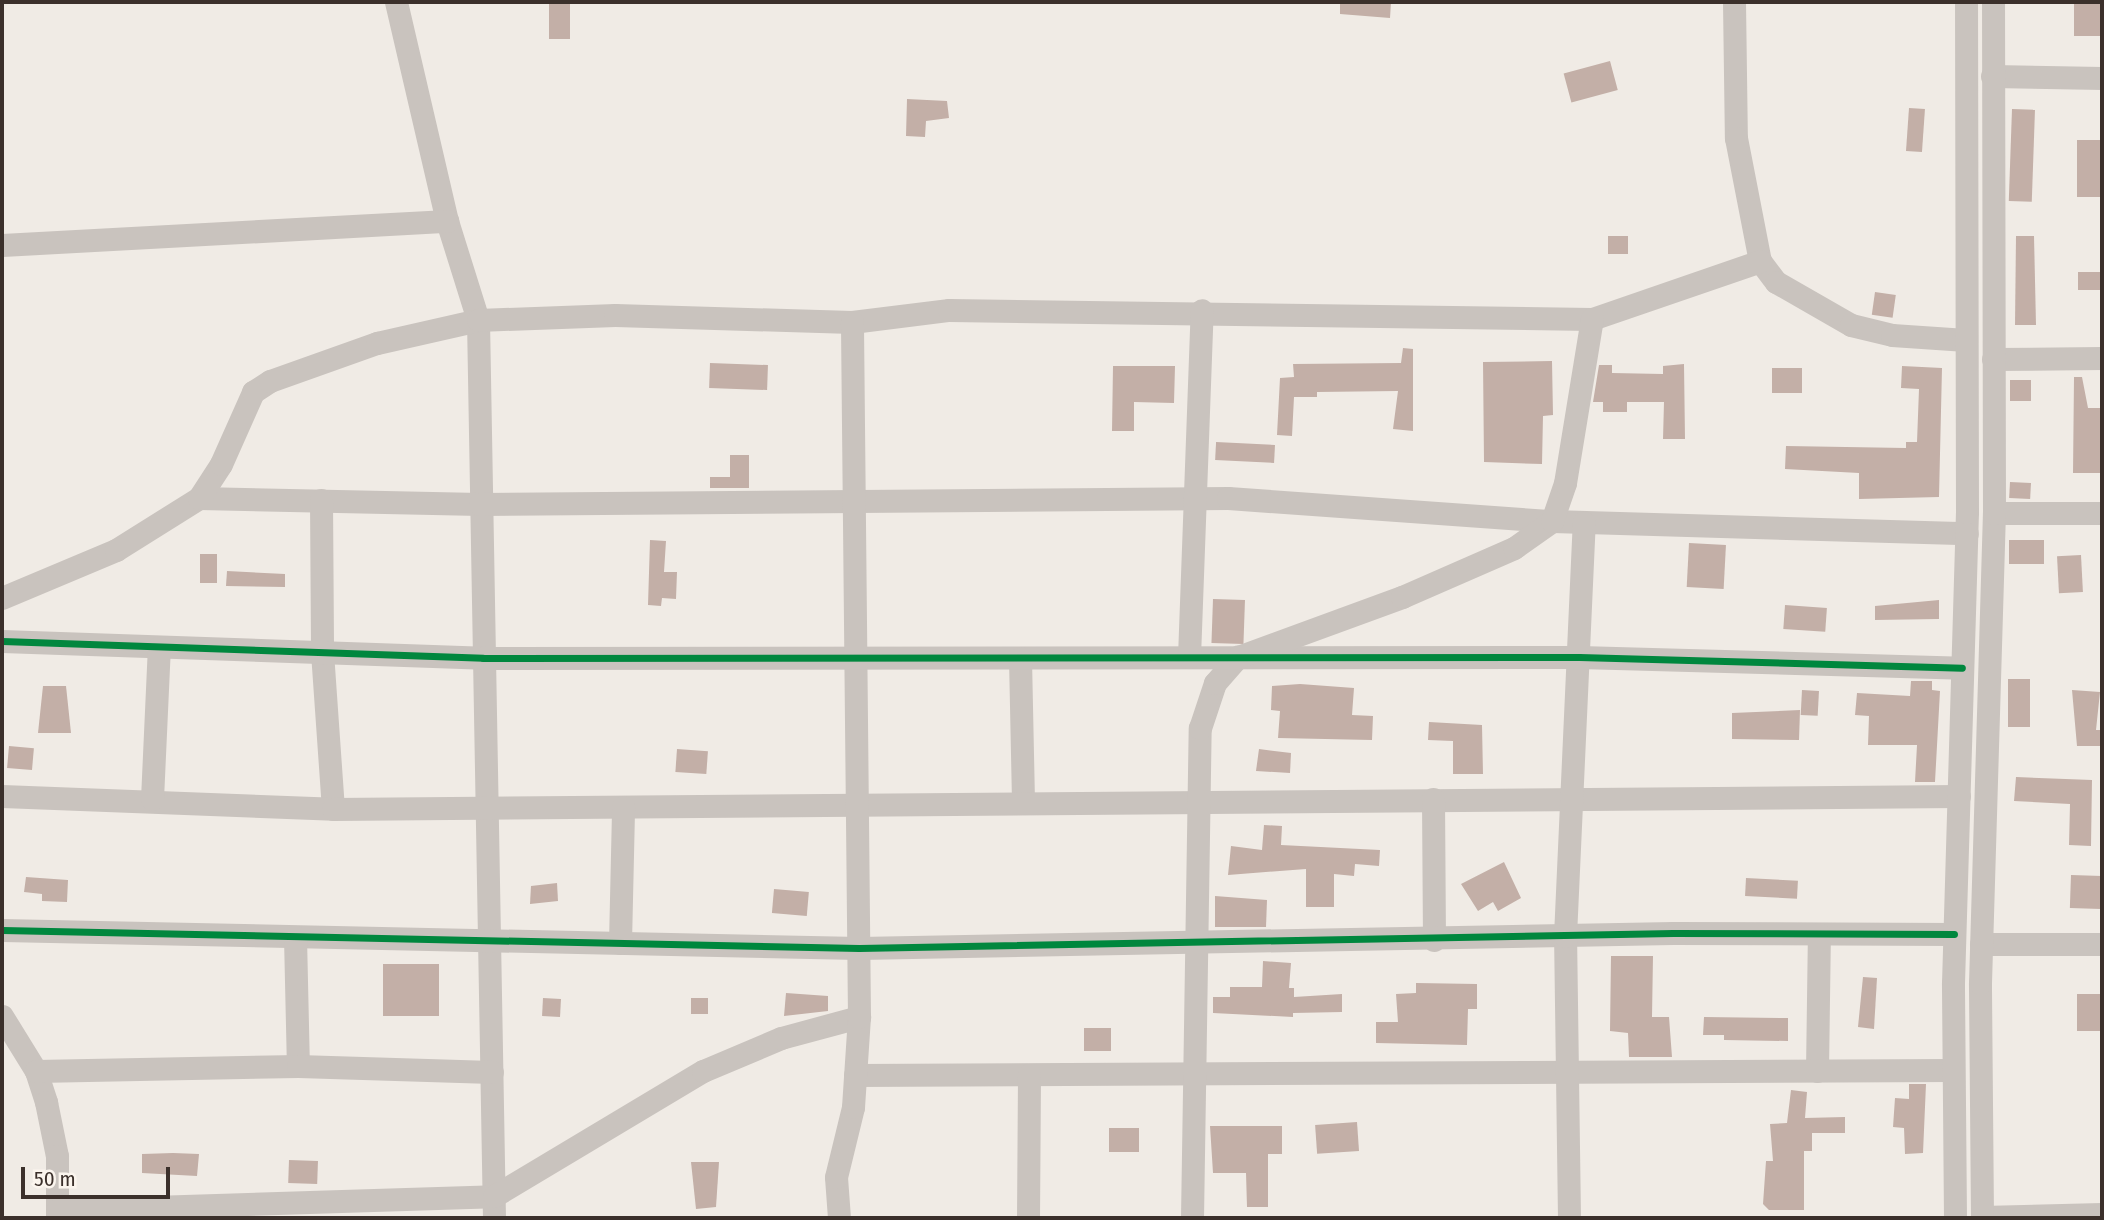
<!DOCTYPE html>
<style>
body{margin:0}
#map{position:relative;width:2104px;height:1220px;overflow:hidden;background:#f0ebe5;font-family:"Fira Sans Condensed",sans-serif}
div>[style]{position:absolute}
.building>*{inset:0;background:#c3afa7;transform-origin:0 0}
.minor>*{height:23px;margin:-11.5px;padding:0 11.5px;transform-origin:11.5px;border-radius:11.5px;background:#c9c3be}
.cycleway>*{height:7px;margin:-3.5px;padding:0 3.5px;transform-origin:3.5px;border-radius:3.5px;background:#00873e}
span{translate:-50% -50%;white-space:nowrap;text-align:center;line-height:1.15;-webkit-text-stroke:5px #fbf5ee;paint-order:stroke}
.frame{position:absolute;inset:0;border:4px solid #3b302b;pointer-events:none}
.scale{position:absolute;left:21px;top:1167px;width:149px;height:32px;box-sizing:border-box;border:4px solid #3b302b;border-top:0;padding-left:9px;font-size:21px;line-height:24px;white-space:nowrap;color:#3b302b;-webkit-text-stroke:5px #fbf5ee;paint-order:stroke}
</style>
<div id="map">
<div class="building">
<div style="left:549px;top:2px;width:21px;height:37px"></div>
<div style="clip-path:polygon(1340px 2px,1391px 2px,1390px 18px,1340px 14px)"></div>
<div style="left:2074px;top:2px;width:28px;height:34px"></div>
<div style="left:1610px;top:61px;width:30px;height:48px;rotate:75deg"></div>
<div style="clip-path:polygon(907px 99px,947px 101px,949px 118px,926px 121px,925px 137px,906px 136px)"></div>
<div style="left:1909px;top:108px;width:16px;height:43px;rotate:4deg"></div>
<div style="left:2012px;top:109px;width:23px;height:92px;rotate:2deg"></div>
<div style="left:2077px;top:140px;width:25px;height:57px"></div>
<div style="left:1608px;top:236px;width:20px;height:18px"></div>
<div style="clip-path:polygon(2016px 236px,2034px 236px,2036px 325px,2015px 325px)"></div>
<div style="left:2078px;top:272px;width:23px;height:18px"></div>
<div style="left:1875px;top:292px;width:21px;height:23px;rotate:8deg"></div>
<div style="clip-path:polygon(1403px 348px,1413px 349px,1413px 431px,1393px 429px,1398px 391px,1317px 392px,1317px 397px,1294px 397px,1292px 436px,1277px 435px,1280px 378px,1294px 377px,1293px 364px,1401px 363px)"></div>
<div style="clip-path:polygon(1552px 361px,1553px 415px,1543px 416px,1542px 464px,1484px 462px,1483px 362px)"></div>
<div style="left:710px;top:363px;width:58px;height:25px;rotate:2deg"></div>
<div style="clip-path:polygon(1684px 364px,1685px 439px,1663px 439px,1664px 402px,1627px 402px,1627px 412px,1603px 412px,1603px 402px,1593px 402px,1599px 365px,1612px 365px,1612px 373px,1663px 374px,1663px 366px)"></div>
<div style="clip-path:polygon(1113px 366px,1175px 366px,1174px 403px,1134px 402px,1134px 431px,1112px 431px)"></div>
<div style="clip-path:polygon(1902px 366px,1942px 368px,1939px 497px,1859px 499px,1859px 473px,1785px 469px,1786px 446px,1906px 448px,1906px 442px,1917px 442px,1919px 389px,1901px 388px)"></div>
<div style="left:1772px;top:368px;width:30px;height:25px"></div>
<div style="clip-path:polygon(2074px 377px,2082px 377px,2088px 408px,2102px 408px,2102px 473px,2073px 473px)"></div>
<div style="left:2010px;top:380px;width:21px;height:21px"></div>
<div style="left:1275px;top:445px;width:18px;height:59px;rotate:93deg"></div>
<div style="clip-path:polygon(730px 455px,749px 455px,749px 488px,710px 488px,710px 477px,730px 477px)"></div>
<div style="left:2010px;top:482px;width:21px;height:16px;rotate:3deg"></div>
<div style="clip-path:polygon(650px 540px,666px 541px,664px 572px,677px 572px,676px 599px,662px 598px,661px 606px,648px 605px)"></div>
<div style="left:2009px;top:540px;width:35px;height:24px"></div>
<div style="left:1689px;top:543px;width:37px;height:44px;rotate:3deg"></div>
<div style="left:200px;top:554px;width:17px;height:29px"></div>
<div style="left:2081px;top:555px;width:37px;height:24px;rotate:87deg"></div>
<div style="clip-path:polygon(227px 571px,285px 574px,285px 587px,226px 586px)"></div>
<div style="left:1213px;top:599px;width:32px;height:44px;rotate:2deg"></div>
<div style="clip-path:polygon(1939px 600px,1939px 619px,1875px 620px,1875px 606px)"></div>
<div style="left:1785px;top:605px;width:42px;height:24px;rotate:4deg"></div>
<div style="left:2008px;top:679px;width:22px;height:48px"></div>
<div style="clip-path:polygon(1911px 681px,1932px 681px,1932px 690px,1940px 691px,1935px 782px,1915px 782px,1917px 745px,1868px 745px,1869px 716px,1855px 715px,1857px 693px,1910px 696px)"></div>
<div style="clip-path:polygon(1300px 684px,1354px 688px,1352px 715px,1373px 716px,1372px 740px,1278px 738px,1280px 711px,1271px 710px,1272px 686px)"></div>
<div style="clip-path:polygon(43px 686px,66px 686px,71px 733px,38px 733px)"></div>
<div style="left:1802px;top:690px;width:17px;height:25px;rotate:3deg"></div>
<div style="clip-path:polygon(2072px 690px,2100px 692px,2096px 730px,2102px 730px,2102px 746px,2077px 746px)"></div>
<div style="clip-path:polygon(1800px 710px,1799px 740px,1732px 739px,1732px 713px)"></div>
<div style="clip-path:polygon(1429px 722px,1482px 725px,1483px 774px,1453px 774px,1453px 741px,1428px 740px)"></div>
<div style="left:9px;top:746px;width:25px;height:22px;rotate:5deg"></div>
<div style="left:677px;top:749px;width:31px;height:23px;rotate:4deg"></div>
<div style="clip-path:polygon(1259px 749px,1291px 753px,1290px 773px,1256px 771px)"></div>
<div style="clip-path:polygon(2016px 777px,2092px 780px,2091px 846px,2069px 845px,2070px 804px,2014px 801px)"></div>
<div style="clip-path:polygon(1264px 825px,1282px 826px,1281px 845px,1380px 850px,1379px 866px,1355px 864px,1354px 876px,1334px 874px,1334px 907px,1306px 907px,1306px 869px,1228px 875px,1231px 846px,1262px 850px)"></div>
<div style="clip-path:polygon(1504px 862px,1521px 898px,1498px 911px,1493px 902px,1478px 911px,1461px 884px)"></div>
<div style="left:2071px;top:875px;width:31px;height:33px;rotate:2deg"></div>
<div style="clip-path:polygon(26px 877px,68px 880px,67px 902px,42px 901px,42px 894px,24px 892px)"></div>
<div style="left:1746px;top:878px;width:52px;height:18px;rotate:3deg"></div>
<div style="clip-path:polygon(557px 883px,558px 901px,530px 904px,531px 886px)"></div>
<div style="left:774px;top:889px;width:35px;height:24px;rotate:5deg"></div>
<div style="clip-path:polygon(1215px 896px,1267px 900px,1266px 927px,1215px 927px)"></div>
<div style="clip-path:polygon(1611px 956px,1653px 956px,1652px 1017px,1669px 1017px,1672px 1057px,1629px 1057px,1628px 1033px,1610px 1031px)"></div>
<div style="clip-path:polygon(1263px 961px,1291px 963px,1289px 988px,1294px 988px,1294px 997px,1342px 994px,1342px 1012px,1293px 1013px,1293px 1017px,1213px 1013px,1213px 997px,1230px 997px,1230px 987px,1262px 987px)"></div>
<div style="left:383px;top:964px;width:56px;height:52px"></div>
<div style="clip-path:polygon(1863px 977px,1877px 978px,1874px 1029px,1858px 1027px)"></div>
<div style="clip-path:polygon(1416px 983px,1477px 984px,1477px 1009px,1468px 1009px,1467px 1045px,1376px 1043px,1376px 1022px,1398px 1022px,1396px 994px,1416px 993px)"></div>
<div style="clip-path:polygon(786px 993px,828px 996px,828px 1011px,784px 1016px)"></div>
<div style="left:2077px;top:994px;width:24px;height:37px"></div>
<div style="left:543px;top:998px;width:18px;height:18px;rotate:3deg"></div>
<div style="left:691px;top:998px;width:17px;height:16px"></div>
<div style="clip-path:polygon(1704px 1017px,1788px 1018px,1788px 1041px,1724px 1040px,1724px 1035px,1703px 1035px)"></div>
<div style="left:1084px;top:1028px;width:27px;height:23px"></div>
<div style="clip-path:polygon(1909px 1084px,1926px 1084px,1923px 1153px,1905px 1154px,1904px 1128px,1893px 1127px,1895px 1098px,1909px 1099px)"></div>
<div style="clip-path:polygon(1791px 1090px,1807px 1092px,1805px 1118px,1845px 1117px,1845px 1133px,1812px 1133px,1812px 1151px,1804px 1151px,1804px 1210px,1769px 1210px,1763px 1204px,1766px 1161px,1773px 1161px,1770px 1124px,1787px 1123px)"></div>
<div style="left:1357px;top:1122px;width:29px;height:42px;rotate:86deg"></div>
<div style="clip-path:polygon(1210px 1126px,1282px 1126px,1282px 1154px,1268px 1154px,1268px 1207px,1247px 1207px,1246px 1173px,1213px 1173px)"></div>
<div style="left:1109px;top:1128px;width:30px;height:24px"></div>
<div style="clip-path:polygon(173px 1153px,199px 1154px,197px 1176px,142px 1173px,142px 1154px)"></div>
<div style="left:289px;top:1160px;width:29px;height:23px;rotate:2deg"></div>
<div style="clip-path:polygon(691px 1162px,719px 1162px,716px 1207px,696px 1209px)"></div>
</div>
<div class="minor">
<div style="left:396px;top:2px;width:225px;rotate:76.9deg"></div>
<div style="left:447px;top:221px;width:104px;rotate:72.6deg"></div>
<div style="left:478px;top:320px;width:898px;rotate:88.98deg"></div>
<div style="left:1734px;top:2px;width:136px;rotate:89.2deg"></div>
<div style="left:1736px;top:138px;width:125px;rotate:79deg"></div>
<div style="left:1760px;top:261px;width:26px;rotate:53deg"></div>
<div style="left:1776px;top:282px;width:86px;rotate:29.8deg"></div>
<div style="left:1851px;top:325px;width:42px;rotate:13.7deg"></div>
<div style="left:1892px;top:335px;width:74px;rotate:3.9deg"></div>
<div style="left:1992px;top:76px;width:110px;rotate:1deg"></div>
<div style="left:2px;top:245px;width:446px;rotate:-3.1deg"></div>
<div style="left:1993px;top:359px;width:109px;rotate:-0.5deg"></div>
<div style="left:199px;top:498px;width:281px;rotate:1.2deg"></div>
<div style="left:480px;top:504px;width:748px;rotate:-0.46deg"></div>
<div style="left:1228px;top:498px;width:325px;rotate:4.1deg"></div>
<div style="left:1552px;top:521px;width:415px;rotate:1.7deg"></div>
<div style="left:321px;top:500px;width:152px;rotate:89.6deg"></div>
<div style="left:322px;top:652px;width:157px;rotate:86deg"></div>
<div style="left:1994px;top:513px;width:108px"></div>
<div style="left:2px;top:598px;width:124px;rotate:-22.8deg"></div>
<div style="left:116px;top:550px;width:98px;rotate:-32.1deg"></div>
<div style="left:199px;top:498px;width:40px;rotate:-57.1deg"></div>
<div style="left:221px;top:464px;width:79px;rotate:-66deg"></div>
<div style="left:253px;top:392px;width:20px;rotate:-33deg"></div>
<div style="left:270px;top:381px;width:114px;rotate:-19.6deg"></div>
<div style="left:377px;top:343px;width:104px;rotate:-12.8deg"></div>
<div style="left:478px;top:320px;width:137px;rotate:-2.1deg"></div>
<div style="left:615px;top:315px;width:237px;rotate:1.7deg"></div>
<div style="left:852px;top:322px;width:98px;rotate:-7.1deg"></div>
<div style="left:949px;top:310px;width:643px;rotate:0.8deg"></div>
<div style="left:1592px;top:319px;width:178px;rotate:-19deg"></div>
<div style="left:2px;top:641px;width:481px;rotate:2deg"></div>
<div style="left:483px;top:658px;width:1096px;rotate:-0.05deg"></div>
<div style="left:1579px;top:657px;width:383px;rotate:1.6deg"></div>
<div style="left:1189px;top:657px;width:347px;rotate:-87.9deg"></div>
<div style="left:1020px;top:658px;width:143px;rotate:88.8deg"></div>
<div style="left:2px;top:796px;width:331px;rotate:2.2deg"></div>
<div style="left:333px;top:809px;width:1626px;rotate:-0.46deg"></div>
<div style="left:152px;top:799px;width:152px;rotate:-87.4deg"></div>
<div style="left:1433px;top:799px;width:141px;rotate:89.6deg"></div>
<div style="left:2px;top:930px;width:857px;rotate:1.2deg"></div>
<div style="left:859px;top:948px;width:814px;rotate:-1.06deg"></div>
<div style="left:1673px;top:933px;width:281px;rotate:0.2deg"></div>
<div style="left:295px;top:937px;width:129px;rotate:88.7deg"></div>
<div style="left:620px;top:943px;width:136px;rotate:-88.7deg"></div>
<div style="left:1981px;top:944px;width:121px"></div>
<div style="left:2px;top:1016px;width:65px;rotate:58.3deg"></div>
<div style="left:36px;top:1071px;width:33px;rotate:72deg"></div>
<div style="left:46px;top:1102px;width:55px;rotate:78.5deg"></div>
<div style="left:57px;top:1156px;width:62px;rotate:90deg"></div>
<div style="left:36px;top:1071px;width:262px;rotate:-1.1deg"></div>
<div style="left:298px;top:1066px;width:194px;rotate:1.8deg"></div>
<div style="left:1817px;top:1071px;width:137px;rotate:-89.2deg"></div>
<div style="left:855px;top:1075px;width:1098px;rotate:-0.26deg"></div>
<div style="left:57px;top:1210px;width:437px;rotate:-1.8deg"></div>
<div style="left:494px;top:1196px;width:244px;rotate:-30.9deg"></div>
<div style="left:703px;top:1071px;width:85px;rotate:-22.9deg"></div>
<div style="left:781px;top:1038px;width:81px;rotate:-15.1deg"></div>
<div style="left:1982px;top:1217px;width:120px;rotate:-1.4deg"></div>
<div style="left:839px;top:1218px;width:41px;rotate:-94.2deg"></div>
<div style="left:836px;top:1177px;width:72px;rotate:-76.3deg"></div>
<div style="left:853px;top:1107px;width:90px;rotate:-86.2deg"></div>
<div style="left:859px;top:1017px;width:695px;rotate:-90.58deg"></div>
<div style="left:1028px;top:1218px;width:143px;rotate:-89.6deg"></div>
<div style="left:1192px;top:1218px;width:490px;rotate:-89.1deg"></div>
<div style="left:1200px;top:728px;width:47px;rotate:-71.6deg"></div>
<div style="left:1215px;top:683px;width:35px;rotate:-49deg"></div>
<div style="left:1238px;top:657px;width:175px;rotate:-20.1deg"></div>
<div style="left:1402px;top:597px;width:122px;rotate:-23.6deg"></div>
<div style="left:1514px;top:548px;width:47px;rotate:-35.4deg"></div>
<div style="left:1552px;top:521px;width:40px;rotate:-71.1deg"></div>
<div style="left:1565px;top:483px;width:166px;rotate:-80.7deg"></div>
<div style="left:1569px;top:1218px;width:282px;rotate:-90.8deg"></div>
<div style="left:1565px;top:936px;width:414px;rotate:-87.4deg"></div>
<div style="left:1955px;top:1218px;width:235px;rotate:-90.5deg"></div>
<div style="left:1953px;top:983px;width:471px;rotate:-88.3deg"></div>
<div style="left:1967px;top:512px;width:510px;rotate:-90.11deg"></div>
<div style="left:1982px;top:1218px;width:235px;rotate:-90.5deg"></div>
<div style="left:1980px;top:983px;width:470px;rotate:-88.3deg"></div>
<div style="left:1994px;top:513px;width:511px;rotate:-90.11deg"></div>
</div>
<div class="cycleway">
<div style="left:2px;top:641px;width:481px;rotate:2deg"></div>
<div style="left:483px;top:658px;width:1096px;rotate:-0.05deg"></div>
<div style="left:1579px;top:657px;width:383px;rotate:1.6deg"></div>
<div style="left:2px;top:930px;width:857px;rotate:1.2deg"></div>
<div style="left:859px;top:948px;width:814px;rotate:-1.06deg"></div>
<div style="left:1673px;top:933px;width:281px;rotate:0.2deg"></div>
</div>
<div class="frame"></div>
<div class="scale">50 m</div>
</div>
